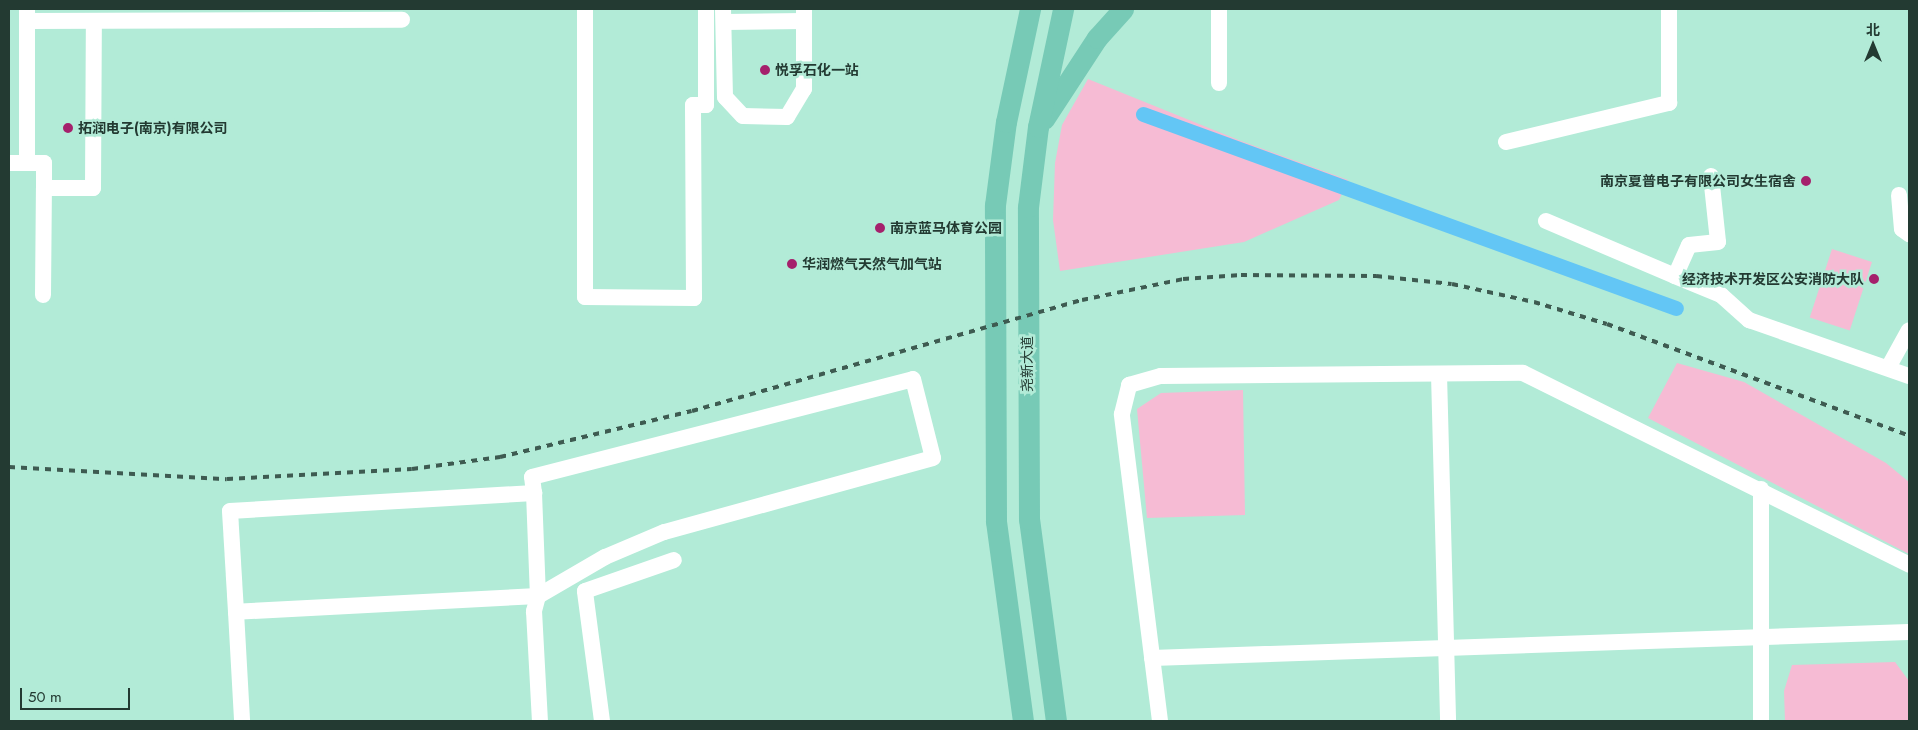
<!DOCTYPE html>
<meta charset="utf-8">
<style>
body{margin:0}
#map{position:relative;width:1918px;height:730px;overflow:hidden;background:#b2ebd7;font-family:Jost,"Noto Sans SC",sans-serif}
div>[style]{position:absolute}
.green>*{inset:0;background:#f6bbd4;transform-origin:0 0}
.canal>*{height:15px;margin:-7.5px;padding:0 7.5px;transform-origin:7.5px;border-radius:7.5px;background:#63c6f5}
.minor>*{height:16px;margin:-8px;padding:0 8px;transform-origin:8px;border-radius:8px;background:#fff}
.major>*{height:21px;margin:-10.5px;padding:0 10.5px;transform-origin:10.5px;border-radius:10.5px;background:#77cab6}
.rail>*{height:4px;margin-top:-2px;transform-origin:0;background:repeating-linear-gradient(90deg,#3e5b51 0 6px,transparent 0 12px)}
.dots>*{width:14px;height:14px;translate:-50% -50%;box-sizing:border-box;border:2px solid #b2ebd7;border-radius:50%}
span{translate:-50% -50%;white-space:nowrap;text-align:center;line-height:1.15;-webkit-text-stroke:5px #b2ebd7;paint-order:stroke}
.poi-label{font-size:14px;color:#233a32;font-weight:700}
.left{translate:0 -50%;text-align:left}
.right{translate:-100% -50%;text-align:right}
.street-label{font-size:14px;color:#233a32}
.frame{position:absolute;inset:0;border:10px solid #233a32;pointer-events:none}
.north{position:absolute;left:1848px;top:20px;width:50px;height:50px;-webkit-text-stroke:4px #b2ebd7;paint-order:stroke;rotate:0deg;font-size:14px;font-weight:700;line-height:20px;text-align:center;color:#233a32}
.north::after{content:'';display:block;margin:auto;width:18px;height:22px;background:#233a32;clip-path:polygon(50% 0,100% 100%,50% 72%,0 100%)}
.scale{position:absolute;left:20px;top:688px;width:110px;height:22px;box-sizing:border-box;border:2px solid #233a32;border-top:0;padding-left:6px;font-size:15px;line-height:18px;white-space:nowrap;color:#233a32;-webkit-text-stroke:4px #b2ebd7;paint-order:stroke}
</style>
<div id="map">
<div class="green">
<div style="clip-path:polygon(1088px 79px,1241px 141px,1348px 180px,1339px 200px,1244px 242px,1060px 271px,1053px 220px,1055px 163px,1062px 125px)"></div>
<div style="left:1832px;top:249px;width:42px;height:72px;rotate:18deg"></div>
<div style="clip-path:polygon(1677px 363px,1744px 382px,1886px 463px,1909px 482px,1909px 554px,1648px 418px)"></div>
<div style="clip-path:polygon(1243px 390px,1245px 515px,1147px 518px,1137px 409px,1161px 393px)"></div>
<div style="clip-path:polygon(1895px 662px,1909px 681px,1909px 721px,1785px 721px,1784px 691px,1792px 665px)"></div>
</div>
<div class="canal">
<div style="left:1143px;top:114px;width:567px;rotate:20deg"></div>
</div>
<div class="minor">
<div style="left:27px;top:9px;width:12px;rotate:90deg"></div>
<div style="left:27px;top:21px;width:375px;rotate:-0.2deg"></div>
<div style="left:585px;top:9px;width:288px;rotate:90deg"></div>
<div style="left:585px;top:297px;width:109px;rotate:0.5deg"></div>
<div style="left:694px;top:298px;width:193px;rotate:-90.3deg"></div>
<div style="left:693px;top:105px;width:13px"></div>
<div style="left:706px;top:105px;width:96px;rotate:-90deg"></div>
<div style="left:723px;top:9px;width:88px;rotate:88.7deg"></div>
<div style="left:725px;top:97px;width:26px;rotate:47deg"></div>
<div style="left:743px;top:116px;width:44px;rotate:1.3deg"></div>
<div style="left:787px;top:117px;width:33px;rotate:-59deg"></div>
<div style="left:804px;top:89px;width:80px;rotate:-90deg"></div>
<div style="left:27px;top:21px;width:142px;rotate:90deg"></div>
<div style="left:724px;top:22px;width:80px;rotate:-0.7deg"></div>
<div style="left:1219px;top:83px;width:74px;rotate:-90deg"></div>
<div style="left:1506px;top:142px;width:168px;rotate:-13.5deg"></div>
<div style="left:1669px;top:103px;width:94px;rotate:-90deg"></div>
<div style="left:9px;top:163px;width:35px"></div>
<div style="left:44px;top:163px;width:25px;rotate:90deg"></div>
<div style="left:1711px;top:176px;width:66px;rotate:83.9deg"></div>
<div style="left:1718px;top:242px;width:29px;rotate:174deg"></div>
<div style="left:1689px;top:245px;width:34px;rotate:114deg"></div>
<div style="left:1675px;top:276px;width:50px;rotate:22.4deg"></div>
<div style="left:1721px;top:295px;width:38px;rotate:42deg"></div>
<div style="left:1749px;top:320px;width:170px;rotate:19.3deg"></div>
<div style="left:1899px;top:195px;width:34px;rotate:85deg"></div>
<div style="left:1902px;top:229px;width:9px;rotate:36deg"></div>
<div style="left:1546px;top:221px;width:140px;rotate:23.1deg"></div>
<div style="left:43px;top:295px;width:107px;rotate:-89.5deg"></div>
<div style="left:44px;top:188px;width:49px"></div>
<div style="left:93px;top:188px;width:167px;rotate:-89.7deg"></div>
<div style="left:1888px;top:368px;width:43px;rotate:-61.1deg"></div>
<div style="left:1439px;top:374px;width:347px;rotate:88.5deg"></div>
<div style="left:534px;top:493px;width:16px;rotate:-97deg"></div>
<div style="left:532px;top:477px;width:393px;rotate:-14.4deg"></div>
<div style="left:913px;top:379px;width:81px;rotate:75.8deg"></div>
<div style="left:933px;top:458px;width:279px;rotate:164.6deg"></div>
<div style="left:664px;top:532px;width:64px;rotate:157deg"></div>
<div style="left:605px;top:557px;width:78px;rotate:149.8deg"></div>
<div style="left:538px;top:596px;width:16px;rotate:105deg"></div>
<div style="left:534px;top:611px;width:110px;rotate:86.9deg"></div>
<div style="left:236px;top:612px;width:101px;rotate:-93.4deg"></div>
<div style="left:230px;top:511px;width:305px;rotate:-3.4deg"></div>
<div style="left:534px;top:493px;width:103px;rotate:87.8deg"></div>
<div style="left:538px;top:596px;width:302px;rotate:177deg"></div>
<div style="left:236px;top:612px;width:109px;rotate:86.8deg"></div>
<div style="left:1152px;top:658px;width:757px;rotate:-1.97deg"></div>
<div style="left:602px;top:721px;width:131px;rotate:-97.5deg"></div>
<div style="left:585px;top:591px;width:94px;rotate:-19.2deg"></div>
<div style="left:1160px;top:721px;width:309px;rotate:-97.1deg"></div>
<div style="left:1122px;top:414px;width:30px;rotate:-76deg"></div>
<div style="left:1129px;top:385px;width:33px;rotate:-16deg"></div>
<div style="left:1161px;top:376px;width:362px;rotate:-0.5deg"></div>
<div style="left:1523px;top:373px;width:431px;rotate:26.4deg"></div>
<div style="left:1761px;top:721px;width:232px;rotate:-90deg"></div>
</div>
<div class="major">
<div style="left:1044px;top:119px;width:97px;rotate:-56.8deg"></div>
<div style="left:1097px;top:38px;width:39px;rotate:-48deg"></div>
<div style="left:1023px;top:721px;width:202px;rotate:-97.7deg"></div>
<div style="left:996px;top:521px;width:316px;rotate:-90.2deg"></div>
<div style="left:995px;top:205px;width:84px;rotate:-82.5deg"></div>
<div style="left:1006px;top:122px;width:116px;rotate:-78deg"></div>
<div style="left:1056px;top:721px;width:204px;rotate:-97.6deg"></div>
<div style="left:1029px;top:519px;width:312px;rotate:-90.2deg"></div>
<div style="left:1028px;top:207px;width:81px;rotate:-82.9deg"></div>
<div style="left:1038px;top:127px;width:121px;rotate:-78deg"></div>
</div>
<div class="rail">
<div style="left:9px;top:467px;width:218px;rotate:3.2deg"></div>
<div style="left:227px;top:479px;width:185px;rotate:-3.1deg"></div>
<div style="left:412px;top:469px;width:89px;rotate:-7.8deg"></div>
<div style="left:500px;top:457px;width:197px;rotate:-13.5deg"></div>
<div style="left:692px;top:411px;width:405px;rotate:-15.9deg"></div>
<div style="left:1082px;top:300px;width:103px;rotate:-11.7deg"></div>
<div style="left:1183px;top:279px;width:58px;rotate:-3.9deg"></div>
<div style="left:1241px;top:275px;width:135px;rotate:0.4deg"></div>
<div style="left:1376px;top:276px;width:76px;rotate:6deg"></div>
<div style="left:1452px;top:284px;width:84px;rotate:12.4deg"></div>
<div style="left:1534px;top:302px;width:76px;rotate:16.8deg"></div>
<div style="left:1607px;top:324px;width:322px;rotate:20.3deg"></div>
</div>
<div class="dots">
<div style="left:765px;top:70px;background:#a5206c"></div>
<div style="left:68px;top:128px;background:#a5206c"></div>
<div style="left:1806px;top:181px;background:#a5206c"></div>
<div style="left:880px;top:228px;background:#a5206c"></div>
<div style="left:792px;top:264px;background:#a5206c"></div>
<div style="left:1874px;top:279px;background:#a5206c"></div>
</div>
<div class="poi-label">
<span class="left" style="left:775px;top:70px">悦孚石化一站</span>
<span class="left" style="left:78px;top:128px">拓润电子(南京)有限公司</span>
<span class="right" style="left:1796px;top:181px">南京夏普电子有限公司女生宿舍</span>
<span class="left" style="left:890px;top:228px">南京蓝马体育公园</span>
<span class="left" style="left:802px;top:264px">华润燃气天然气加气站</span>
<span class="right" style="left:1864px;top:279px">经济技术开发区公安消防大队</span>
</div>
<div class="street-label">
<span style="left:1027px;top:364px;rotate:-90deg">尧新大道</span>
</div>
<div class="frame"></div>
<div class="north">北</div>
<div class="scale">50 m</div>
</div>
